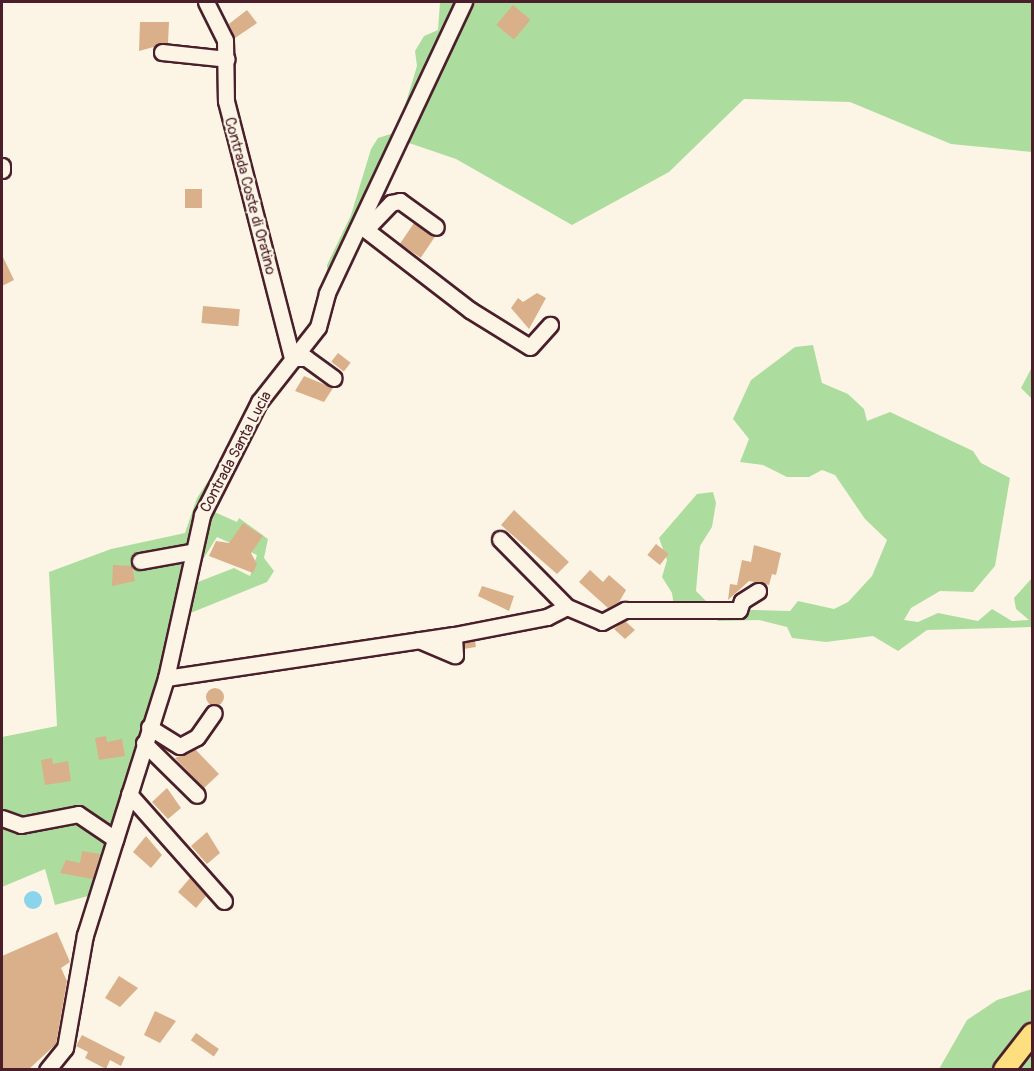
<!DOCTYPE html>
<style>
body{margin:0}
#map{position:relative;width:1034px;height:1071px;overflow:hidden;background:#fcf5e5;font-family:Pangolin,sans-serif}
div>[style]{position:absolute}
.green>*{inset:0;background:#addd9e}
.water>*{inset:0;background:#8bd5ec}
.round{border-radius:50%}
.building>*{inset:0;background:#d9b08a;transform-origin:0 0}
.roads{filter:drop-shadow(2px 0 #4a1f2b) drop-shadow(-2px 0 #4a1f2b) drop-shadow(0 2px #4a1f2b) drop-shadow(0 -2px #4a1f2b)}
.minor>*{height:15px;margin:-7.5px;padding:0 7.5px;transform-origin:7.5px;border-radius:7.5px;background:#fcf5e5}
.major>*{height:20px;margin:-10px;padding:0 10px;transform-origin:10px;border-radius:10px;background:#fedf80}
span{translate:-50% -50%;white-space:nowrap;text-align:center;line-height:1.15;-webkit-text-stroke:4.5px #fcf5e5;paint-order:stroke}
.street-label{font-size:15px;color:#4a1f2b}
.frame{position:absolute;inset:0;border:3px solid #4a1f2b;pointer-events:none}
</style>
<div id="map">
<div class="green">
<div style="clip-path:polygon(440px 2px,1032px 2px,1032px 152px,951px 144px,850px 102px,744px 99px,669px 172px,572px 225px,456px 159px,409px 143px,393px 147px,328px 280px,327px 265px,351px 215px,371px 149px,378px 138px,397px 132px,417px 66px,415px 51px,424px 36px,438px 30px)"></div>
<div style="clip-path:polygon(813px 345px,822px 383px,848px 394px,864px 409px,867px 421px,890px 412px,973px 451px,981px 463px,1010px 478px,995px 566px,973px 592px,940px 591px,911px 608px,904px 620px,918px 622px,938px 613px,978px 621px,992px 609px,1012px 621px,1029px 620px,1016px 609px,1014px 598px,1032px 578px,1032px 627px,927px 630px,898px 651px,873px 636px,826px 642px,792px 638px,787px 627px,759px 620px,718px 621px,711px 615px,676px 620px,672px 593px,662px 577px,667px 560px,659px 538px,697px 494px,713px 492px,716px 503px,712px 527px,700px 546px,696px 591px,714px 609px,790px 611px,798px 601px,834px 609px,848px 602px,872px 576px,887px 540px,865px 519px,835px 475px,822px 470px,809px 477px,787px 477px,763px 465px,740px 462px,749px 439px,733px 419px,751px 380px,795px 347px)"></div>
<div style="clip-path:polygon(1032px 367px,1032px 399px,1021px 388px)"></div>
<div style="clip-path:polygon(224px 457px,92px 895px,55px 905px,45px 869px,2px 887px,2px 737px,57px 726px,49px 572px,111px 549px,185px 533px,197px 498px)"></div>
<div style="clip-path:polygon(210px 510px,237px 522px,239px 518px,268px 539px,264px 558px,274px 571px,267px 582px,188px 614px,198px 582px,234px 568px,250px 576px,257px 555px,217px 537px,202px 561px,195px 561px)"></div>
<div style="clip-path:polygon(1032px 989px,1032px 1021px,1015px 1035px,992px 1069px,939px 1069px,967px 1020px,997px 1000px)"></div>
<div style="clip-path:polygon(1032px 1040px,1032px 1069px,1009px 1070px)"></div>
</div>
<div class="water">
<div class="round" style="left:24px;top:891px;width:18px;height:18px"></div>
</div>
<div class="building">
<div style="left:513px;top:5px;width:23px;height:26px;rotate:40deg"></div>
<div style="clip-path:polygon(247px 10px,257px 23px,235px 38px,229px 24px)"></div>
<div style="clip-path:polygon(140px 22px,169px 22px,168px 43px,139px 51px)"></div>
<div style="left:185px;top:189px;width:17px;height:19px"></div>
<div style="left:414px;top:223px;width:25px;height:25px;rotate:34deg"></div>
<div style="clip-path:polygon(2px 255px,14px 280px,2px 286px)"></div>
<div style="clip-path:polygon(537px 293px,546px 298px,529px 329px,511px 308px,518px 298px,523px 302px)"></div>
<div style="left:203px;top:306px;width:37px;height:17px;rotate:5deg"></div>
<div style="left:338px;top:353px;width:16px;height:11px;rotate:38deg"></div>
<div style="clip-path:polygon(304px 376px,333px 388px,324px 402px,295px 391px)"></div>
<div style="clip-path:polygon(514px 510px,569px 562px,557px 574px,501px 525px)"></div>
<div style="clip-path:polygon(243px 523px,263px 536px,251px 553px,257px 564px,253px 573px,209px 556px,216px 541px,229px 543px)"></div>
<div style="left:656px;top:544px;width:16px;height:14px;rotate:38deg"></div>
<div style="clip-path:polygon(754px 545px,781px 553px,776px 575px,772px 574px,769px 585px,749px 581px,728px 600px,730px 584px,737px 585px,742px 560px,751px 562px)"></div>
<div style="clip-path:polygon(113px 565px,132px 566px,135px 581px,112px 586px)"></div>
<div style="clip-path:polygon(590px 570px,603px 582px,609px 575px,626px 590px,619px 602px,608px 608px,579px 582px)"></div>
<div style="clip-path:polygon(482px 586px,514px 596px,509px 611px,478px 596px)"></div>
<div style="clip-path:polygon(625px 621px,635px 630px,625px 639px,614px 629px)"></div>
<div style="left:475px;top:641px;width:6px;height:11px;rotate:81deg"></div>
<div class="round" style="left:206px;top:688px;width:18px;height:18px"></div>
<div style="clip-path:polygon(106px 736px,107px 742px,122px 739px,125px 756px,99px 760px,95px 738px)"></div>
<div style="clip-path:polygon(195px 749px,219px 774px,204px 788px,175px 758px)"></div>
<div style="clip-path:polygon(52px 758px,53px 764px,68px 761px,71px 781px,45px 785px,41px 760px)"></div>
<div style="clip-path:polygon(167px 788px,181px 808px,168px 819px,152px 802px)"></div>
<div style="clip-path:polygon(207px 832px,220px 853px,207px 864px,191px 846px)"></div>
<div style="clip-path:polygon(146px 836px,162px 855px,151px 868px,133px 852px)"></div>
<div style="clip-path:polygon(82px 851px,100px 854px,93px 879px,60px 873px,66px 860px,80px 863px)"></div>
<div style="clip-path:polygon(190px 878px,206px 896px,196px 908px,178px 892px)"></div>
<div style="clip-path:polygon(57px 932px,70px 962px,61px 968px,67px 981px,56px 1044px,28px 1070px,2px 1070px,2px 956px)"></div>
<div style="clip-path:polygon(119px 976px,138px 988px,120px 1007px,105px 998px)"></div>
<div style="clip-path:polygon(155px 1011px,176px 1021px,160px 1043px,144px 1035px)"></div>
<div style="left:196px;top:1033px;width:28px;height:9px;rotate:35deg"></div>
<div style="clip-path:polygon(82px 1035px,125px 1057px,121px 1066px,110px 1060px,106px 1069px,85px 1058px,88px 1052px,76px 1046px)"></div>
</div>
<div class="roads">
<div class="minor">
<div style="left:206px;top:2px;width:42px;rotate:63.4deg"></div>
<div style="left:225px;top:40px;width:61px;rotate:89.1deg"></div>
<div style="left:226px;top:101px;width:265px;rotate:75.6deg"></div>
<div style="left:292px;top:358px;width:14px"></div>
<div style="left:306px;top:358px;width:34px;rotate:36deg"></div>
<div style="left:162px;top:52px;width:65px;rotate:6.1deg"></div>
<div style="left:2px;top:166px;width:4px;rotate:90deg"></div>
<div style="left:361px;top:226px;width:138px;rotate:37.6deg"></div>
<div style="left:470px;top:310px;width:70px;rotate:31.7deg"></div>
<div style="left:530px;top:347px;width:30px;rotate:-48deg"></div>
<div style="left:367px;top:228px;width:35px;rotate:-46deg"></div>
<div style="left:391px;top:203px;width:9px;rotate:-13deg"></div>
<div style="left:400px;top:201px;width:44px;rotate:35.8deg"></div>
<div style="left:500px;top:539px;width:95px;rotate:45.4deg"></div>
<div style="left:140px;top:561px;width:51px;rotate:-10.2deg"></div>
<div style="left:419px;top:640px;width:39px;rotate:23deg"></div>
<div style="left:455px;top:655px;width:20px;rotate:-93deg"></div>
<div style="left:166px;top:678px;width:291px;rotate:-8.5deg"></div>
<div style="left:454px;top:635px;width:95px;rotate:-11deg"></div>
<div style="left:547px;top:617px;width:22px;rotate:-27deg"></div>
<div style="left:567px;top:607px;width:38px;rotate:23deg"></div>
<div style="left:602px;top:622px;width:26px;rotate:-28deg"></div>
<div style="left:625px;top:610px;width:114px"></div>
<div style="left:739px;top:610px;width:9px;rotate:-72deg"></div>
<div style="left:742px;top:601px;width:19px;rotate:-32deg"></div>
<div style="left:149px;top:727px;width:36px;rotate:32deg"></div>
<div style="left:180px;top:746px;width:19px;rotate:-28deg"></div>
<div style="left:197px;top:737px;width:29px;rotate:-55deg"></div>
<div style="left:144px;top:743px;width:74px;rotate:44.5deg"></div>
<div style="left:129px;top:794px;width:143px;rotate:48.4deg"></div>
<div style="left:2px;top:818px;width:20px;rotate:20deg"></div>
<div style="left:21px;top:825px;width:58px;rotate:-10.9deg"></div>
<div style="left:78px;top:814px;width:45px;rotate:34deg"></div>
<div style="left:47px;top:1070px;width:28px;rotate:-51deg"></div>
<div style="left:65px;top:1048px;width:115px;rotate:-80deg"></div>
<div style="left:85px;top:935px;width:269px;rotate:-72.5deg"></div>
<div style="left:166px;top:678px;width:167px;rotate:-77.5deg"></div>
<div style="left:202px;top:515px;width:127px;rotate:-63.2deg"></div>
<div style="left:259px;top:402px;width:95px;rotate:-51.8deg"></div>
<div style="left:318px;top:327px;width:35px;rotate:-75deg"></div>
<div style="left:327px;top:293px;width:322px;rotate:-64.8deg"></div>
</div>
<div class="major">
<div style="left:1004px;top:1070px;width:46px;rotate:-52.1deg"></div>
</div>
</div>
<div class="street-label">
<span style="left:250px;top:196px;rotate:75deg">Contrada Coste di Oratino</span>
<span style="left:236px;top:452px;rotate:-62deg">Contrada Santa Lucia</span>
</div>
<div class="frame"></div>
</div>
